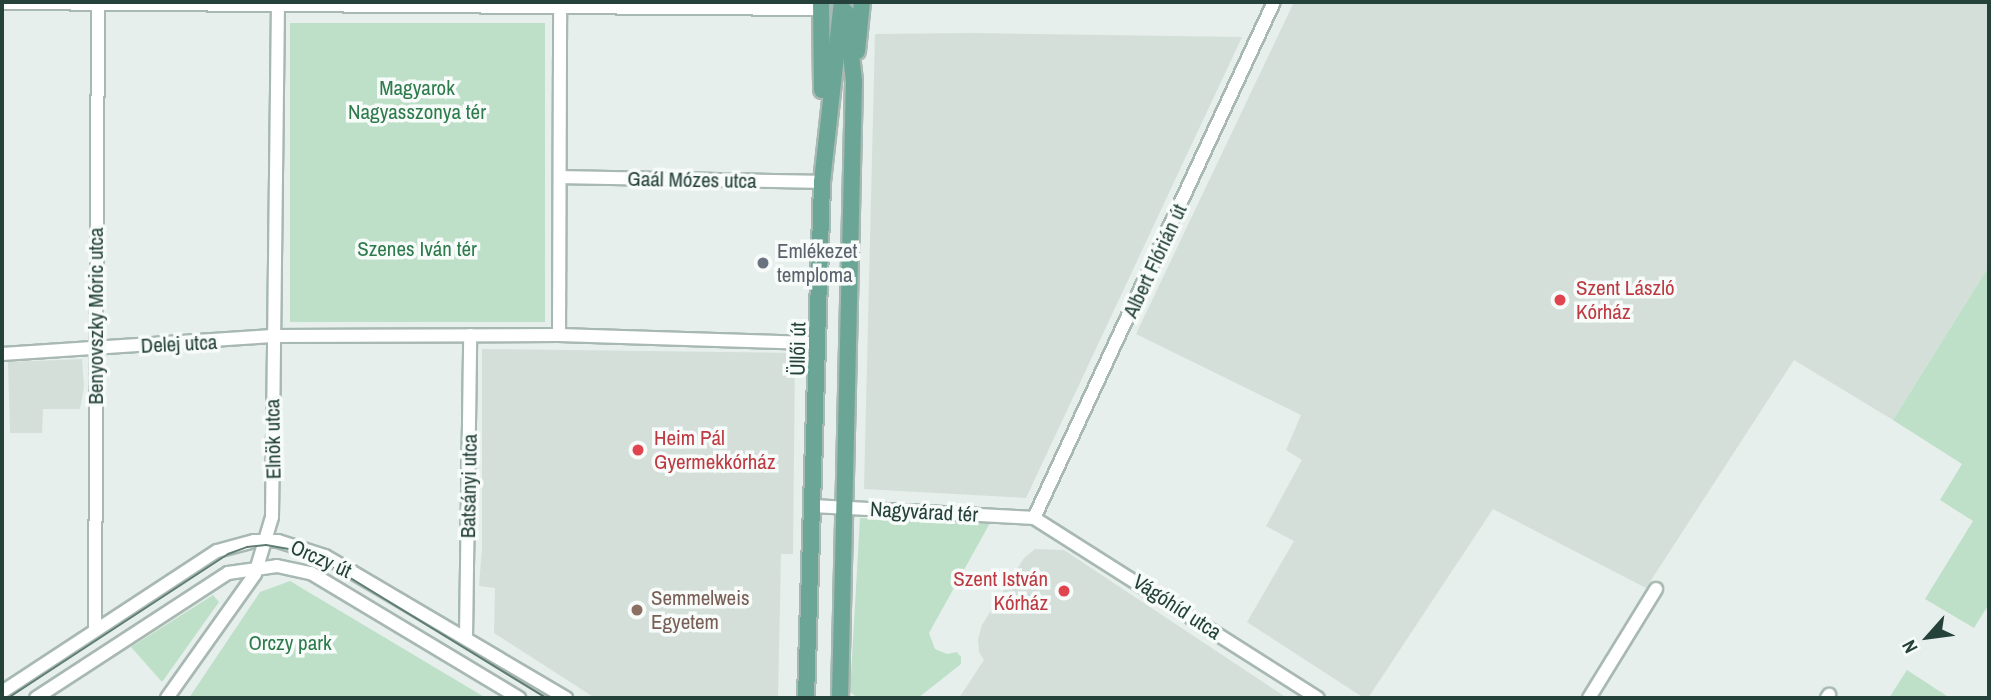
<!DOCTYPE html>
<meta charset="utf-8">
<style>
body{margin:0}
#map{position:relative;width:1991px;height:700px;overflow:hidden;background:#e6efeb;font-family:"Archivo Narrow",sans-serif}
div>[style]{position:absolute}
.built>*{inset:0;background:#d4dfda}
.green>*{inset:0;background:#bfe0c8;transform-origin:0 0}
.roads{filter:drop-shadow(2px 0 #a8b8b2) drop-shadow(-2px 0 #a8b8b2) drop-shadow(0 2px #a8b8b2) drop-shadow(0 -2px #a8b8b2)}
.minor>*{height:12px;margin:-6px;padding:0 6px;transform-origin:6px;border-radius:6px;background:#fff}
.major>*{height:16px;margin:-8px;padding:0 8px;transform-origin:8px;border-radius:8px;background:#6aa596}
.tram>*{height:2px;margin:-1px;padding:0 1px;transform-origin:1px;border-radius:1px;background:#5f7d75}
.dots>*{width:19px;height:19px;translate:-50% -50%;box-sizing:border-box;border:4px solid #f7fbf9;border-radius:50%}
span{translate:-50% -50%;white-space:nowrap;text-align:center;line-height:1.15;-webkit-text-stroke:7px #f7fbf9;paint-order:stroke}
.park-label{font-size:21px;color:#2d7a4b}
.street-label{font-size:21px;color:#24423a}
.worship-label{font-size:21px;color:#5b616d}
.left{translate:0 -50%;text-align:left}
.health-label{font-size:21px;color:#be3a42}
.right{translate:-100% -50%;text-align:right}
.education-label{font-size:21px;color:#785e54}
.frame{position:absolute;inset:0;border:4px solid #24423a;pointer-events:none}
.north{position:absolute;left:1893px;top:602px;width:70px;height:70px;-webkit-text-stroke:5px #f7fbf9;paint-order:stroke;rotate:242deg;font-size:19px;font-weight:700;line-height:28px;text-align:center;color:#24423a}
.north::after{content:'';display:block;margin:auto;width:24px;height:32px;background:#24423a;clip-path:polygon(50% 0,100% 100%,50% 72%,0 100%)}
</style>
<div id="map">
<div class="built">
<div style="clip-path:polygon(1294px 2px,1989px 2px,1989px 266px,1893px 420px,1794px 360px,1646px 588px,1493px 509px,1368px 698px,1364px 698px,1247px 622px,1294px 541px,1266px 526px,1302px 460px,1286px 450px,1301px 415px,1136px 334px)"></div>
<div style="clip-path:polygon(974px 33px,1242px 37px,1026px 498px,864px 489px,875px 34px)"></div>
<div style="clip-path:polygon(482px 349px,795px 353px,793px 554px,781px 554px,778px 698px,595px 698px,494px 633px,495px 588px,479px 586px,482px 548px)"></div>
<div style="clip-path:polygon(82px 359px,84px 387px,80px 409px,43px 409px,42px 433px,10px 433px,8px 362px)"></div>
<div style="clip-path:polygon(1035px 549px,1064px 550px,1287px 698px,959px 698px,984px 660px,979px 652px,978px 639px,982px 625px,1024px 558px)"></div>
</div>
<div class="green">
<div style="left:290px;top:23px;width:255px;height:299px"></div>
<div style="clip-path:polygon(1989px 266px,1989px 604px,1974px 628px,1925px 599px,1973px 521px,1940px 500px,1962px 464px,1893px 420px)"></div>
<div style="clip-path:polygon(860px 518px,990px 523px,929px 633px,935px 649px,947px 654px,957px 652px,961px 657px,961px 664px,918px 698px,858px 698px,850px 692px)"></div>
<div style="clip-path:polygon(290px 581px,486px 698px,189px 698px,260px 592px)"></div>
<div style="clip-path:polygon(213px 595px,219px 602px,162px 682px,131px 647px)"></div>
<div style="clip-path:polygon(1907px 670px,1950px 698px,1889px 698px)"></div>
</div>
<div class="roads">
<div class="minor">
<div style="left:2px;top:3px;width:819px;rotate:0.42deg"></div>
<div style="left:562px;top:177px;width:260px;rotate:1.1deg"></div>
<div style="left:559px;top:335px;width:328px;rotate:-89.8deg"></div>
<div style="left:2px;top:354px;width:271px;rotate:-3.8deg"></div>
<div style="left:272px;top:336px;width:287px;rotate:-0.2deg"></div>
<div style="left:559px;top:335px;width:260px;rotate:1.8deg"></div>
<div style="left:814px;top:506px;width:220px;rotate:3.1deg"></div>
<div style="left:1034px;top:518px;width:336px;rotate:32.4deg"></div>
<div style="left:1034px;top:518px;width:569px;rotate:-65.06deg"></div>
<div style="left:95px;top:630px;width:628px;rotate:-89.73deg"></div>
<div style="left:466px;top:638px;width:303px;rotate:-89.2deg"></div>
<div style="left:2px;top:692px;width:257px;rotate:-33.3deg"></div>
<div style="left:217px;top:551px;width:38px;rotate:-15deg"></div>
<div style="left:254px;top:541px;width:24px"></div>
<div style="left:278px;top:541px;width:49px;rotate:17.7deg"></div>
<div style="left:325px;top:556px;width:280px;rotate:30.5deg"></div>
<div style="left:36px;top:698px;width:229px;rotate:-33.1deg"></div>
<div style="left:228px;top:573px;width:49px;rotate:-8.1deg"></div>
<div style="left:277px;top:566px;width:35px;rotate:12deg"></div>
<div style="left:311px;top:573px;width:243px;rotate:31deg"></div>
<div style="left:167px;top:698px;width:152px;rotate:-54.6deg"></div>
<div style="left:255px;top:574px;width:59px;rotate:-73.4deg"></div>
<div style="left:272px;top:517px;width:515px;rotate:-89.33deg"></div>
<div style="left:1589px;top:698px;width:128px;rotate:-58.4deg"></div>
<div style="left:1827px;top:698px;width:4px;rotate:-56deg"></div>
</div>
<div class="major">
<div style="left:821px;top:2px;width:88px;rotate:89.3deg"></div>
<div style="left:857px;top:51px;width:49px;rotate:-84.2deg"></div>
<div style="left:806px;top:698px;width:516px;rotate:-88.22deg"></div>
<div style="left:822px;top:182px;width:181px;rotate:-83.7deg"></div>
<div style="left:840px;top:698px;width:617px;rotate:-88.7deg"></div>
<div style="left:854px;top:81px;width:69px;rotate:-96.6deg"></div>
</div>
</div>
<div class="tram">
<div style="left:8px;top:698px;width:263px;rotate:-33.2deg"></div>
<div style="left:228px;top:554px;width:20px;rotate:-20deg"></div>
<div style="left:247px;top:547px;width:19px;rotate:-6deg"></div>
<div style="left:266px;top:545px;width:36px;rotate:10deg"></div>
<div style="left:301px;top:551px;width:22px;rotate:24deg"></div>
<div style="left:321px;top:560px;width:264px;rotate:31.5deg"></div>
</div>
<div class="dots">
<div style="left:763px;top:263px;background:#6b7280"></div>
<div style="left:1560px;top:300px;background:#e0444e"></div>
<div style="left:638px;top:450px;background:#e0444e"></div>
<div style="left:1064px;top:591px;background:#e0444e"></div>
<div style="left:637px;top:610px;background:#8d6e63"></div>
</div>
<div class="park-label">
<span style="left:417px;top:100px">Magyarok<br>Nagyasszonya tér</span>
<span style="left:417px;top:249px">Szenes Iván tér</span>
<span style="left:290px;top:643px">Orczy park</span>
</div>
<div class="street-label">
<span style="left:692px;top:180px;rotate:1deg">Gaál Mózes utca</span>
<span style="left:1155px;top:261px;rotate:-65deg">Albert Flórián út</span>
<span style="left:96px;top:316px;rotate:-90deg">Benyovszky Móric utca</span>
<span style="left:179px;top:344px;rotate:-3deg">Delej utca</span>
<span style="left:798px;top:349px;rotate:-89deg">Üllői út</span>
<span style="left:273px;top:439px;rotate:-91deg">Elnök utca</span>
<span style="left:469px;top:486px;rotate:-89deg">Batsányi utca</span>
<span style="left:924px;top:512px;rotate:3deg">Nagyvárad tér</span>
<span style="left:321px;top:559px;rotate:24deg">Orczy út</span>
<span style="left:1177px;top:607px;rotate:33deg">Vágóhíd utca</span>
</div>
<div class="worship-label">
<span class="left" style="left:777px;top:263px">Emlékezet<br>temploma</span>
</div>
<div class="health-label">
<span class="left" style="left:1576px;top:300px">Szent László<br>Kórház</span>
<span class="left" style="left:654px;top:450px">Heim Pál<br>Gyermekkórház</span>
<span class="right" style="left:1048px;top:591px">Szent István<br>Kórház</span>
</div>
<div class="education-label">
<span class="left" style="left:651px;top:610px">Semmelweis<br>Egyetem</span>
</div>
<div class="frame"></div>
<div class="north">N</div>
</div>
